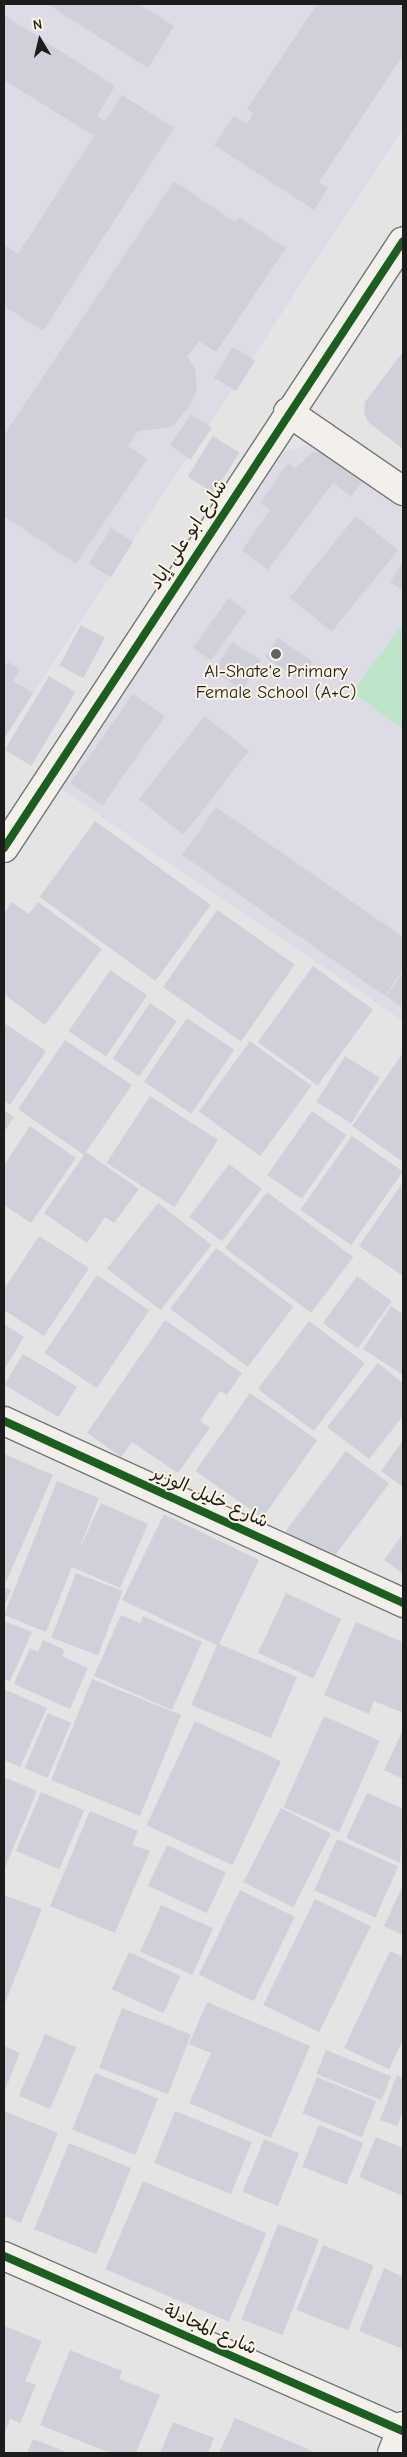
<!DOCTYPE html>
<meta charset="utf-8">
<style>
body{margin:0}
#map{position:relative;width:407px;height:2457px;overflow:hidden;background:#e5e4e5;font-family:"Comic Neue","Playpen Sans Arabic",sans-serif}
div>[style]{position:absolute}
.built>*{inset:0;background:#dddce6}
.green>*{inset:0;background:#bee5ca}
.building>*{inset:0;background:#cfd0d9;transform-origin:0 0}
.roads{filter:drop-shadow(1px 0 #767676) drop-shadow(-1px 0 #767676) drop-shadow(0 1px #767676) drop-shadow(0 -1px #767676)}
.minor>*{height:28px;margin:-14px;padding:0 14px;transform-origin:14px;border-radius:14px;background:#f3f0eb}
.cycleway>*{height:8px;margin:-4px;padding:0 4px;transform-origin:4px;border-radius:4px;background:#1b5e20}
.dots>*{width:14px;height:14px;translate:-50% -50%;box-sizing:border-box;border:2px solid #fcf5e5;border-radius:50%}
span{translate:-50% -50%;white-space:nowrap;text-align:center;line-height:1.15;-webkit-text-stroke:4px #fcf5e5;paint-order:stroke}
.street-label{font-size:18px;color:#1c1c1c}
.poi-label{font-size:18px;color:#1c1c1c}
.frame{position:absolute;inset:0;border:5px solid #1c1c1c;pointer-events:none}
.north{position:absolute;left:15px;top:15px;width:50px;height:50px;-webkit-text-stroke:4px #fcf5e5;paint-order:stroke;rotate:351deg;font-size:14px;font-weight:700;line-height:20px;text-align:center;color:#1c1c1c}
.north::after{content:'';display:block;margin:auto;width:18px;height:22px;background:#1c1c1c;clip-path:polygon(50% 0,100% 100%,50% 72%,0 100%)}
</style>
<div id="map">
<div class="built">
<div style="clip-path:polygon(4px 4px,403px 4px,403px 128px,4px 738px)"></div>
<div style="clip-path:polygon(326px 440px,403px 498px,403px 1021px,60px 789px,283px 452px)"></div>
</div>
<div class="green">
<div style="clip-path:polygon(402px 625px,403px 627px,403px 729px,352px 692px)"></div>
</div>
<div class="building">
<div style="clip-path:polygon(47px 4px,139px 4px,174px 26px,148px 68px)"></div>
<div style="clip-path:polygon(317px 4px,403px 4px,403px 55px,319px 182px,328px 188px,314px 210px,214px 145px,234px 116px,247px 124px,253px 114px,247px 109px)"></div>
<div style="clip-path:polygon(4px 15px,115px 86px,97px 116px,105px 121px,122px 95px,174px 128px,43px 331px,4px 306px,4px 245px,18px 254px,94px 136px,4px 80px)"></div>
<div style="clip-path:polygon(174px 181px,235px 222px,239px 217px,286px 248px,216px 352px,199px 341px,187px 357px,195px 367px,197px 390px,189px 407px,172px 427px,138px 431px,128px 446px,147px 459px,76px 564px,4px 516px,4px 435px)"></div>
<div style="left:233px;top:347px;width:26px;height:36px;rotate:32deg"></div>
<div style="clip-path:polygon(401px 354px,403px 356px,403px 449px,368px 422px,364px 413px,365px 402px)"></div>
<div style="left:191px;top:414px;width:25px;height:38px;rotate:34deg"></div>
<div style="left:213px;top:436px;width:31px;height:48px;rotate:32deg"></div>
<div style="clip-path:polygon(323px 452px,336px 453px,354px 464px,350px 474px,362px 482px,351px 497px,333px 483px,268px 570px,242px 550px,270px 510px,260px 503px,288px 463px,295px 468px,312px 453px)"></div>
<div style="left:356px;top:516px;width:54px;height:105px;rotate:39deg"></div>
<div style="left:111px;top:528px;width:26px;height:42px;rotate:32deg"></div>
<div style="clip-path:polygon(403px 562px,403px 591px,390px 582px)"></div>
<div style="left:229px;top:598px;width:22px;height:61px;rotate:36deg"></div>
<div style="left:81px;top:625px;width:27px;height:46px;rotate:28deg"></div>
<div style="left:278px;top:638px;width:42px;height:23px;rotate:34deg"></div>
<div style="left:232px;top:642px;width:34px;height:35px;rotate:32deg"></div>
<div style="clip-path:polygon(8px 662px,20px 670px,13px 681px,33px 693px,4px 739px,4px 669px)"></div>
<div style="left:49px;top:676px;width:31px;height:86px;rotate:31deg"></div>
<div style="left:133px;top:694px;width:39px;height:109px;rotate:35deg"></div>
<div style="left:204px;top:716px;width:57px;height:106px;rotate:38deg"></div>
<div style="clip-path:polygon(216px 807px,403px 937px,403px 969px,385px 996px,182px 855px)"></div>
<div style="left:95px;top:821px;width:143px;height:94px;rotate:36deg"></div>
<div style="clip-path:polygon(12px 902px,29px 914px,38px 902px,102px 949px,45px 1025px,4px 994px,4px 914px)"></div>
<div style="left:217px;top:910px;width:95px;height:94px;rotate:35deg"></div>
<div style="left:313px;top:966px;width:74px;height:94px;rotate:36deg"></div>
<div style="left:110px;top:970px;width:45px;height:74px;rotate:34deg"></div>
<div style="clip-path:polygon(403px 972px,403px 1008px,386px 996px)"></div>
<div style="left:150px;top:1003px;width:32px;height:67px;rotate:34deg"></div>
<div style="left:187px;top:1018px;width:57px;height:77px;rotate:34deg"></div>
<div style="clip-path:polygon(4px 1023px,46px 1051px,10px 1105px,4px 1101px)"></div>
<div style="clip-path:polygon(65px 1040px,132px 1085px,86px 1152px,139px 1189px,114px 1223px,105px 1217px,87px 1243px,44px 1213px,84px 1155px,18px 1109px)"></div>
<div style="left:250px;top:1041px;width:76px;height:87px;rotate:36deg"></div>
<div style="clip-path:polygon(403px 1053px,403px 1162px,352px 1126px)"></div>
<div style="left:345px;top:1056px;width:41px;height:54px;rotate:32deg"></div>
<div style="left:150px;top:1096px;width:81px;height:80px;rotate:33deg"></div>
<div style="clip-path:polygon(4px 1110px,14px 1117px,4px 1132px)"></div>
<div style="left:312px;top:1111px;width:42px;height:78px;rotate:35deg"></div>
<div style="clip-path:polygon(30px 1126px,76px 1158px,31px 1223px,4px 1205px,4px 1165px)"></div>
<div style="left:352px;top:1136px;width:62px;height:90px;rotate:35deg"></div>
<div style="left:229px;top:1164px;width:41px;height:66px;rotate:37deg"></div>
<div style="clip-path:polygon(403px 1182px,403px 1276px,359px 1246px)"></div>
<div style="left:267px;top:1192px;width:108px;height:70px;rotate:37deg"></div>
<div style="left:158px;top:1203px;width:68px;height:83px;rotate:38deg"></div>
<div style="clip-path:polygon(39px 1236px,89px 1268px,44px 1336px,4px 1310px,4px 1289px)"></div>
<div style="left:216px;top:1248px;width:97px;height:76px;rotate:37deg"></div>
<div style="left:97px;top:1275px;width:63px;height:94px;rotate:34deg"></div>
<div style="left:357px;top:1276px;width:43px;height:58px;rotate:36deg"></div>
<div style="clip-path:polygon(391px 1306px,403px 1314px,403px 1375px,363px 1349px)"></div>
<div style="clip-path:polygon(165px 1320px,242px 1373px,227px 1395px,220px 1391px,200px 1421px,210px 1428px,178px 1473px,132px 1442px,121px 1457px,87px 1433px)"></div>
<div style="left:309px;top:1321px;width:70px;height:85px;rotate:37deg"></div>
<div style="clip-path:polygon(4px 1324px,24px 1337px,4px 1370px)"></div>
<div style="left:23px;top:1354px;width:63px;height:36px;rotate:31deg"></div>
<div style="clip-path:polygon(378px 1363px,403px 1383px,403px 1416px,369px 1459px,327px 1427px)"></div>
<div style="left:250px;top:1393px;width:82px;height:95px;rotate:35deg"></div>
<div style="clip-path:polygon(403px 1440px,403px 1487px,381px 1471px)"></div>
<div style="left:346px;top:1451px;width:54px;height:101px;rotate:37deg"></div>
<div style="clip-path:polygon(4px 1454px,53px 1475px,6px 1582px,4px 1581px)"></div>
<div style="clip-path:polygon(57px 1481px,99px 1498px,78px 1552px,101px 1503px,148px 1524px,120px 1588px,72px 1567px,46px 1632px,4px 1615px)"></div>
<div style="clip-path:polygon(164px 1514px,259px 1560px,219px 1644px,297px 1677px,271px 1738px,191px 1705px,217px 1645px,122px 1600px)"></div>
<div style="clip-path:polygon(403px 1534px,403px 1574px,384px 1560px)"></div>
<div style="left:76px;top:1573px;width:50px;height:69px;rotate:21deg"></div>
<div style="clip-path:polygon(4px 1587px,11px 1590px,4px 1607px)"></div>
<div style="left:286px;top:1593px;width:61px;height:66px;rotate:25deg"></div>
<div style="clip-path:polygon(121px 1615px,140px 1623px,143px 1616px,202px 1642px,172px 1710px,94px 1676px)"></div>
<div style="clip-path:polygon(4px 1621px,32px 1632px,10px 1681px,4px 1679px)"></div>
<div style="clip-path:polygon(356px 1622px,403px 1642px,403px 1713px,374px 1701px,369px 1714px,324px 1695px)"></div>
<div style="clip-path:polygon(43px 1640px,65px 1650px,62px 1656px,88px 1668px,70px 1709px,14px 1684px,30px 1648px,38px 1652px)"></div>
<div style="left:92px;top:1679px;width:96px;height:109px;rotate:22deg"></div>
<div style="clip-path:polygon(4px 1689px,47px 1708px,20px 1767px,4px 1760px)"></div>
<div style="left:48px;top:1713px;width:25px;height:60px;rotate:23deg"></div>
<div style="left:324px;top:1716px;width:61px;height:100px;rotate:24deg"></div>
<div style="left:195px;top:1721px;width:95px;height:115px;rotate:25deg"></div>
<div style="clip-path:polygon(403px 1730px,403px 1779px,384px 1770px)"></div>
<div style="clip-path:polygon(4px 1777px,37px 1791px,4px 1870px)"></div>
<div style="left:41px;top:1792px;width:47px;height:64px;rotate:23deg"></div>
<div style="clip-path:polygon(367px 1793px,403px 1809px,400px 1863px,346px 1838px)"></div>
<div style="left:281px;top:1808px;width:56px;height:83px;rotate:27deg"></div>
<div style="clip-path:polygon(90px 1811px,138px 1831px,132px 1845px,150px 1851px,115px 1933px,50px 1906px)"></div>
<div style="left:337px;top:1839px;width:67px;height:56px;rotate:24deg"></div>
<div style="left:167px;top:1845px;width:65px;height:45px;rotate:25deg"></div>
<div style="clip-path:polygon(403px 1885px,403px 1935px,384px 1926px)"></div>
<div style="left:240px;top:1890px;width:61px;height:94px;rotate:26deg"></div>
<div style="clip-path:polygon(4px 1895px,42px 1909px,4px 2006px)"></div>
<div style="left:315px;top:1899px;width:62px;height:118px;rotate:26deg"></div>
<div style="left:161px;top:1905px;width:57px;height:51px;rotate:24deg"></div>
<div style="clip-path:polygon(390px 1951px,403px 1957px,403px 2040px,389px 2069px,344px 2048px)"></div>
<div style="left:129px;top:1952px;width:57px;height:41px;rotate:25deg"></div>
<div style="clip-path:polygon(207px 2002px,310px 2046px,271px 2138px,189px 2103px,211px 2053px,189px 2044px)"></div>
<div style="left:122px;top:2008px;width:74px;height:64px;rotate:21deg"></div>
<div style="left:45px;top:2034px;width:34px;height:67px;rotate:23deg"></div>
<div style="clip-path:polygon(4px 2046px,20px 2053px,4px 2093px)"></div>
<div style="left:326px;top:2050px;width:70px;height:26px;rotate:22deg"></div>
<div style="left:95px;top:2073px;width:68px;height:61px;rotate:22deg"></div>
<div style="clip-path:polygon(397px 2075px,403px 2078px,403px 2111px,397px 2126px,380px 2120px)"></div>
<div style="left:317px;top:2077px;width:64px;height:39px;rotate:22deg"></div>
<div style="clip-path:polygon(4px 2111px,58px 2133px,21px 2223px,4px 2216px)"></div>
<div style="left:175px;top:2111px;width:83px;height:56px;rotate:22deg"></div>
<div style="left:319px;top:2125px;width:48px;height:45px;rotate:22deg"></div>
<div style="clip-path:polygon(376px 2137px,403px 2148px,403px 2196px,359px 2177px)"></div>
<div style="left:264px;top:2139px;width:38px;height:57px;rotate:22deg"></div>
<div style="left:69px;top:2143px;width:67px;height:93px;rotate:22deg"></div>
<div style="left:143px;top:2181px;width:134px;height:96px;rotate:23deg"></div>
<div style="left:278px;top:2224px;width:44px;height:102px;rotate:21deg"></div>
<div style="left:323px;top:2245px;width:55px;height:70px;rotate:22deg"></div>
<div style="clip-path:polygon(384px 2268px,403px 2277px,403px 2349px,359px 2331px)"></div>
<div style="clip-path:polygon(4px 2326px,42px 2341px,25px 2381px,36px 2385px,20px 2423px,10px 2419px,4px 2435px)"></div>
<div style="clip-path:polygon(70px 2350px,122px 2371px,119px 2379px,160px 2395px,136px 2453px,110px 2453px,40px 2425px)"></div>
<div style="clip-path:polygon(235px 2418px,317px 2453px,219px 2453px)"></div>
<div style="clip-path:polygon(173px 2422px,214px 2438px,208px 2453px,160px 2453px)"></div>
<div style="clip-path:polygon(33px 2439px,69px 2453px,27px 2453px)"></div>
</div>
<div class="roads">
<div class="minor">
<div style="left:288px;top:412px;width:140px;rotate:34.5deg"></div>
<div style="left:4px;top:848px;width:726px;rotate:-56.68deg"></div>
<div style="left:4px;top:1421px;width:439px;rotate:24.5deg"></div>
<div style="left:4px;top:2256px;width:436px;rotate:23.7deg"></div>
<div style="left:392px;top:2453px;width:29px;rotate:-68deg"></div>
</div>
</div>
<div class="cycleway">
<div style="left:4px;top:848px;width:726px;rotate:-56.68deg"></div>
<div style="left:4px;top:1421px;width:439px;rotate:24.5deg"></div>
<div style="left:4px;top:2256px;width:436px;rotate:23.7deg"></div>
</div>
<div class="dots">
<div style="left:276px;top:654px;background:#626262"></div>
</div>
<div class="street-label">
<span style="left:189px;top:535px;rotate:-57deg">شارع ابو على إياد</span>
<span style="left:210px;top:1498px;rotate:24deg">شارع خليل الوزير</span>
<span style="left:210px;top:2330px;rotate:24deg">شارع المجادلة</span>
</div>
<div class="poi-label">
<span style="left:276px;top:683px">Al-Shate'e Primary<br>Female School (A+C)</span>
</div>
<div class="frame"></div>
<div class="north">N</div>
</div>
